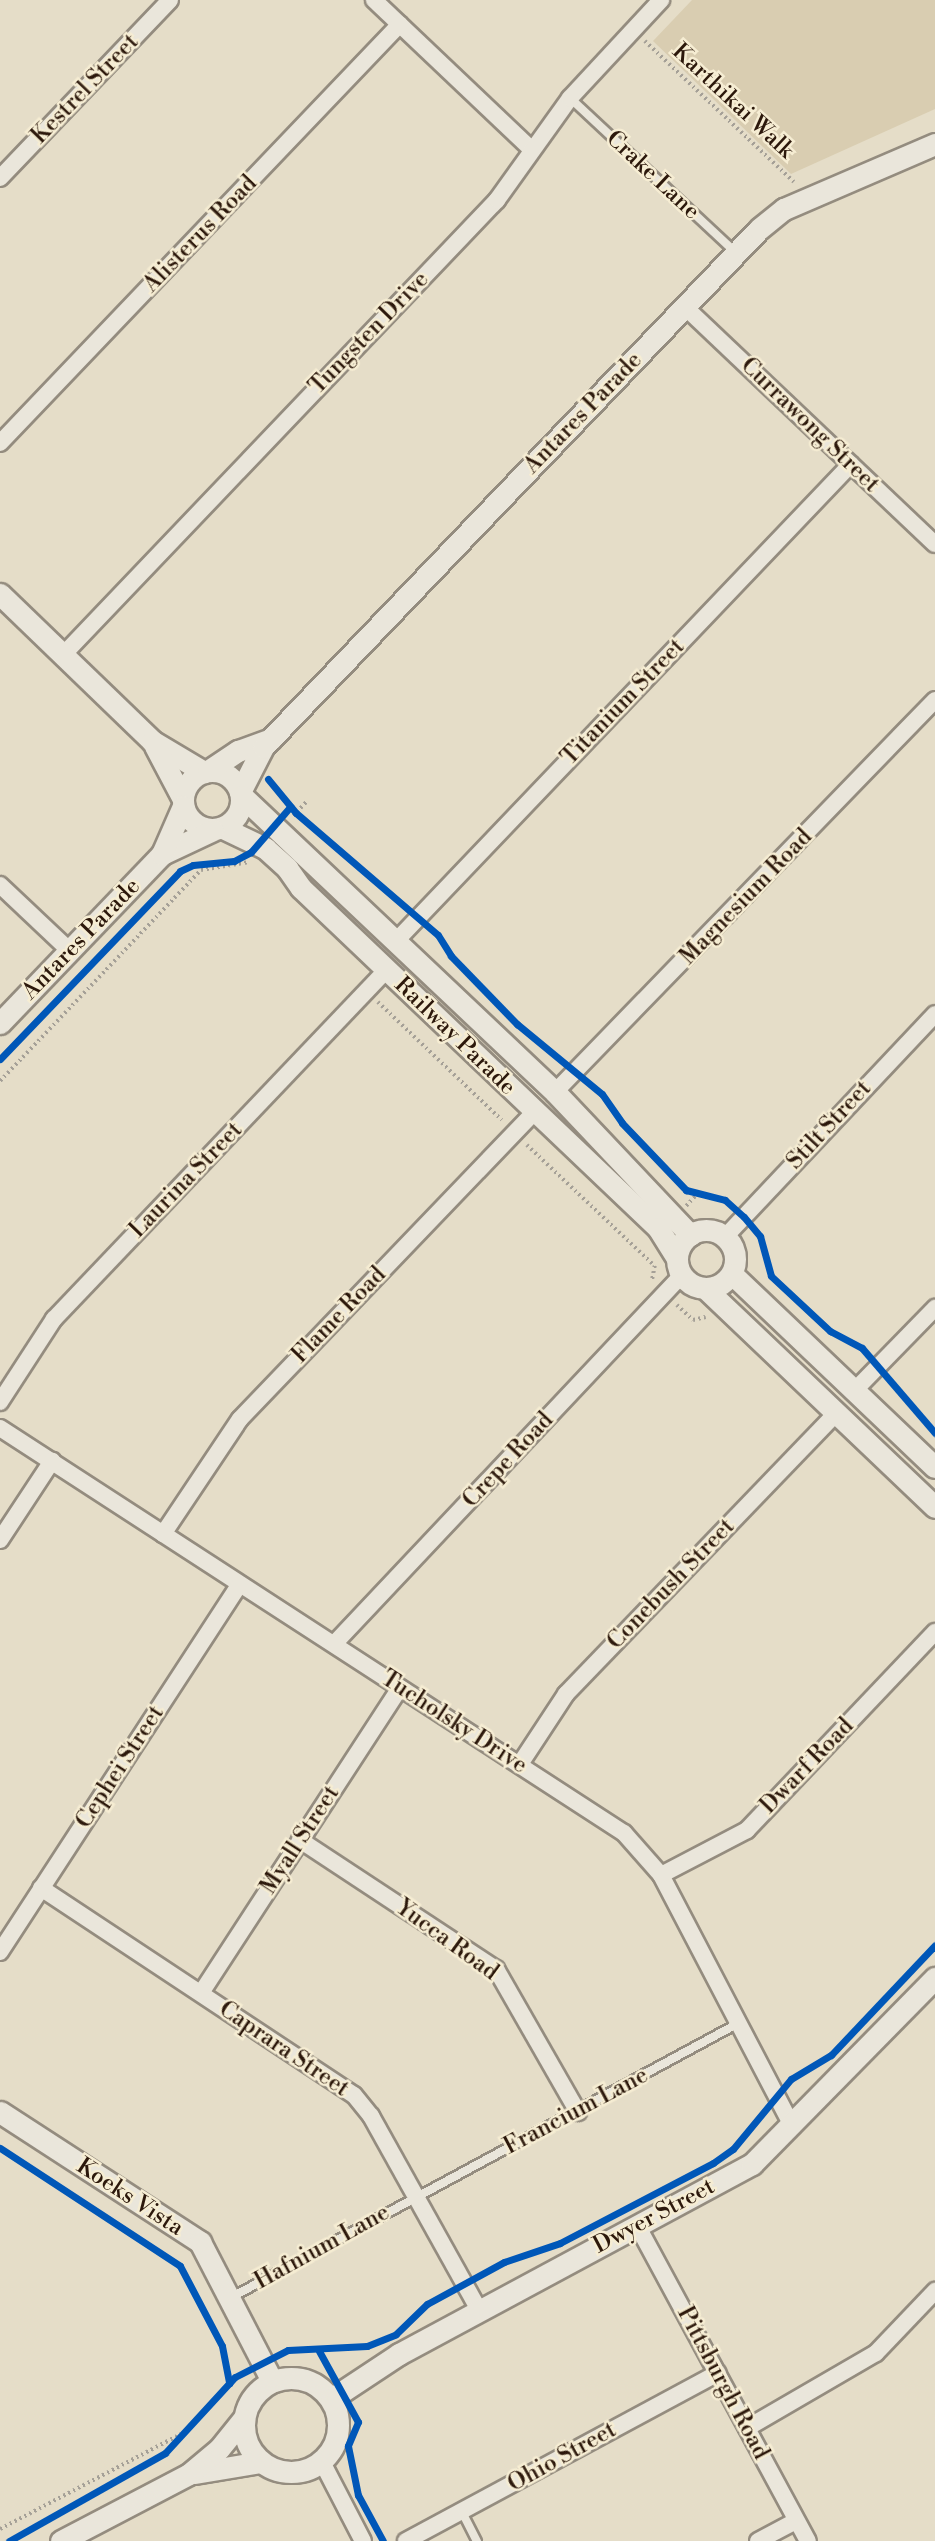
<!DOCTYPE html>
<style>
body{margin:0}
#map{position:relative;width:935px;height:2541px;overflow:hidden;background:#e5ddc8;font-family:"Libre Bodoni",serif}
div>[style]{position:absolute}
.green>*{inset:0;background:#d9cdb1}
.path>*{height:3.5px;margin-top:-1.75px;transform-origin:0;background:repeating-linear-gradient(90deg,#a5a097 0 2px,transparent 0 5.5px)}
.roads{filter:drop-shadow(2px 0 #948c7f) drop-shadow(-2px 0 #948c7f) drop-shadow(0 2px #948c7f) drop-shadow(0 -2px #948c7f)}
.lane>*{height:8px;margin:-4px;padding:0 4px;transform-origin:4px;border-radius:4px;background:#eae6db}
.street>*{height:16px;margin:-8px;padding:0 8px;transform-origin:8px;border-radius:8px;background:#eae6db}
.secondary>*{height:21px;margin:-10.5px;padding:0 10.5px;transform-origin:10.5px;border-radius:10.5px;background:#eae6db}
.secondary>.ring{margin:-10.5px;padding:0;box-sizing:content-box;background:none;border:21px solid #eae6db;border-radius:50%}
.cycleway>*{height:7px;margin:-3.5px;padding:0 3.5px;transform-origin:3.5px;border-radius:3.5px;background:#0057b8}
span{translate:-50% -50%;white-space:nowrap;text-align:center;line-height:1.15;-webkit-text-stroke:5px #f6edd3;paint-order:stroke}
.street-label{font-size:23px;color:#2c180b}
</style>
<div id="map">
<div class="green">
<div style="clip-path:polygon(692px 0,935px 0,935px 109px,791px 174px,653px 41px)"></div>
</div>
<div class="path">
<div style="left:645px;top:41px;width:205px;rotate:43.4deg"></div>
<div style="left:293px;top:816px;width:21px;rotate:-47deg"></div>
<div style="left:378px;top:1002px;width:171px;rotate:43.6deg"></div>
<div style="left:0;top:1081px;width:291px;rotate:-46.4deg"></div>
<div style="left:201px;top:870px;width:49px;rotate:-9.5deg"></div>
<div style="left:527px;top:1145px;width:176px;rotate:43.4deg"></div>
<div style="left:655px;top:1266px;width:15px;rotate:101deg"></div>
<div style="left:686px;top:1206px;width:18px;rotate:-47deg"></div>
<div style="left:677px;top:1305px;width:22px;rotate:43deg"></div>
<div style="left:693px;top:1320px;width:13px;rotate:-13deg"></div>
<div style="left:0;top:2529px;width:204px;rotate:-27.7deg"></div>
</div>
<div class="roads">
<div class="lane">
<div style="left:570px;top:98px;width:224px;rotate:43deg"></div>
<div style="left:232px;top:2297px;width:574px;rotate:-28.4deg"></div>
<div style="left:462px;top:2512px;width:33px;rotate:63deg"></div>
</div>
<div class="street">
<div style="left:374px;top:0;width:215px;rotate:43.5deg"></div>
<div style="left:0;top:178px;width:246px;rotate:-46.3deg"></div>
<div style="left:685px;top:307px;width:344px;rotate:43.5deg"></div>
<div style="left:0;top:443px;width:579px;rotate:-46.33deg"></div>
<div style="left:63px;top:655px;width:629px;rotate:-46.35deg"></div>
<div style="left:497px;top:200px;width:125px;rotate:-54.4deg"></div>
<div style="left:570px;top:98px;width:134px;rotate:-47.1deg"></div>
<div style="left:0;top:885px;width:96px;rotate:43.3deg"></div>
<div style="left:396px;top:941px;width:659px;rotate:-46.35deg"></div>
<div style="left:555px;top:1092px;width:546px;rotate:-45.89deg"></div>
<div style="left:725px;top:1237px;width:306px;rotate:-46.7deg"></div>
<div style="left:855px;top:1390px;width:115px;rotate:-45.7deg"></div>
<div style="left:0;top:1402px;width:99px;rotate:-57deg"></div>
<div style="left:54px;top:1319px;width:483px;rotate:-46.4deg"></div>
<div style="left:0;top:1428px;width:744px;rotate:32.99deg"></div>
<div style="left:624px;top:1833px;width:56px;rotate:48.6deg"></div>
<div style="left:661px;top:1875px;width:283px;rotate:62.4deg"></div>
<div style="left:163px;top:1534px;width:138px;rotate:-56.2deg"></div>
<div style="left:240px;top:1419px;width:425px;rotate:-46.2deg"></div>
<div style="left:0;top:1540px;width:95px;rotate:-56.6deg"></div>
<div style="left:334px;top:1644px;width:506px;rotate:-46.68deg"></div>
<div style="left:520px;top:1764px;width:84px;rotate:-56.7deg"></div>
<div style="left:566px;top:1694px;width:388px;rotate:-46.1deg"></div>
<div style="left:300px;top:1840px;width:235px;rotate:33.4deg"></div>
<div style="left:496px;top:1969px;width:165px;rotate:60.2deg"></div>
<div style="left:661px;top:1875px;width:97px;rotate:-27.6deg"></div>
<div style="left:747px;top:1830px;width:273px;rotate:-46.5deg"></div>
<div style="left:41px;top:1888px;width:375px;rotate:33.5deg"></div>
<div style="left:354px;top:2095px;width:27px;rotate:51deg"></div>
<div style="left:371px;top:2116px;width:222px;rotate:60.9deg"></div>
<div style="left:0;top:1952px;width:439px;rotate:-56.9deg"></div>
<div style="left:201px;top:1993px;width:364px;rotate:-56.9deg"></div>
<div style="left:637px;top:2225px;width:359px;rotate:61.6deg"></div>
<div style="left:747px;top:2428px;width:149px;rotate:-30.2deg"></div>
<div style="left:876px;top:2353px;width:86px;rotate:-46.4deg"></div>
<div style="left:322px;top:2462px;width:89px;rotate:62.6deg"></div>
<div style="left:406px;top:2541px;width:354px;rotate:-28.3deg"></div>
<div style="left:758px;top:2541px;width:43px;rotate:-27.8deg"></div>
</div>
<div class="secondary">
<div style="left:0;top:594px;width:211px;rotate:44deg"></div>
<div style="left:152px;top:741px;width:61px;rotate:30.8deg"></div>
<div style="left:155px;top:746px;width:60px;rotate:62.2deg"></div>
<div class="ring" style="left:183px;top:771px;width:37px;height:37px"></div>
<div style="left:208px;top:771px;width:36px;rotate:-34deg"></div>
<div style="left:238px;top:751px;width:35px;rotate:-20deg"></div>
<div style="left:240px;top:792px;width:51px;rotate:-62.9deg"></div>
<div style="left:263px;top:747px;width:717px;rotate:-46.24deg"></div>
<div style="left:759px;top:229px;width:32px;rotate:-39deg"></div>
<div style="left:784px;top:209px;width:164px;rotate:-23.3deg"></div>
<div style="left:242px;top:796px;width:431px;rotate:43.4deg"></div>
<div style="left:555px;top:1092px;width:197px;rotate:46.6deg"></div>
<div style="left:223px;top:828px;width:47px;rotate:25.5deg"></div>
<div style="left:265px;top:848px;width:30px;rotate:42deg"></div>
<div style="left:287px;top:868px;width:24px;rotate:55deg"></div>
<div style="left:301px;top:888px;width:493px;rotate:43.6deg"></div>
<div style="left:658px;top:1228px;width:36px;rotate:58deg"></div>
<div style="left:162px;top:854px;width:56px;rotate:-25.2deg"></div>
<div style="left:0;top:1023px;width:234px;rotate:-46.2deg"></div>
<div style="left:162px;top:854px;width:52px;rotate:-66.4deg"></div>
<div class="ring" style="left:677px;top:1230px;width:37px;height:37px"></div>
<div style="left:732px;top:1274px;width:280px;rotate:43.6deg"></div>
<div style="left:706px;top:1289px;width:316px;rotate:43.6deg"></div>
<div style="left:0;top:2112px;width:239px;rotate:33deg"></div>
<div style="left:200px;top:2242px;width:157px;rotate:62.6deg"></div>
<div class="ring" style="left:244px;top:2378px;width:73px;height:73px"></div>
<div style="left:331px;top:2399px;width:82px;rotate:-33.5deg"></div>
<div style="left:399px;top:2354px;width:401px;rotate:-28.3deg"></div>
<div style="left:752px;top:2164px;width:261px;rotate:-45.5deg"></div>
<div style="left:195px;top:2473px;width:67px;rotate:-9.5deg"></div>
<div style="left:61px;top:2541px;width:144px;rotate:-27.6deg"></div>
<div style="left:189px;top:2474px;width:39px;rotate:-40deg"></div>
<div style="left:219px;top:2449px;width:38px;rotate:-51deg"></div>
</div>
</div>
<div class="cycleway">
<div style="left:268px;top:779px;width:44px;rotate:50.5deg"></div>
<div style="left:296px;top:813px;width:187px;rotate:40.7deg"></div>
<div style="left:438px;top:935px;width:25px;rotate:58deg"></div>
<div style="left:451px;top:956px;width:95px;rotate:45.9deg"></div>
<div style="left:517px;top:1024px;width:110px;rotate:39.5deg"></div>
<div style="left:602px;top:1094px;width:35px;rotate:55deg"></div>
<div style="left:622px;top:1123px;width:93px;rotate:46.3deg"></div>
<div style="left:686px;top:1190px;width:40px;rotate:14.4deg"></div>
<div style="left:725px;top:1200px;width:25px;rotate:42deg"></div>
<div style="left:744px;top:1217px;width:25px;rotate:50deg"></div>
<div style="left:760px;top:1236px;width:41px;rotate:74.6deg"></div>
<div style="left:771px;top:1276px;width:81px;rotate:43deg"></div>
<div style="left:830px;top:1331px;width:36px;rotate:28deg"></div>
<div style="left:862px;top:1348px;width:112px;rotate:49.3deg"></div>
<div style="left:0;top:1059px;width:260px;rotate:-46.2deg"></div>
<div style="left:180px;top:871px;width:14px;rotate:-25deg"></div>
<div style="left:193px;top:865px;width:41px;rotate:-5.6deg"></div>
<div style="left:234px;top:861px;width:19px;rotate:-28deg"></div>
<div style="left:251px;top:852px;width:60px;rotate:-49.1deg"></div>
<div style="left:0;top:2148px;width:215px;rotate:33.2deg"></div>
<div style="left:180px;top:2266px;width:90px;rotate:62.3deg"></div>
<div style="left:222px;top:2346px;width:38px;rotate:79deg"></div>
<div style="left:319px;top:2351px;width:81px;rotate:61.2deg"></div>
<div style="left:358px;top:2422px;width:26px;rotate:113deg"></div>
<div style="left:348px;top:2446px;width:50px;rotate:78.5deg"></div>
<div style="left:358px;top:2495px;width:52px;rotate:61.5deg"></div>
<div style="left:9px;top:2541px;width:179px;rotate:-29.4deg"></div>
<div style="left:165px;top:2453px;width:103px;rotate:-47.4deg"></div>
<div style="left:235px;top:2377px;width:59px;rotate:-27deg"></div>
<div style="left:288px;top:2350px;width:79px;rotate:-2.9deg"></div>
<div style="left:367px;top:2346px;width:31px;rotate:-22deg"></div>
<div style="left:396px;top:2334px;width:43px;rotate:-44.1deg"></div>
<div style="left:427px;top:2304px;width:88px;rotate:-28.6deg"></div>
<div style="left:504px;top:2262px;width:59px;rotate:-18.7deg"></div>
<div style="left:560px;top:2243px;width:173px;rotate:-27.6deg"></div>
<div style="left:713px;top:2163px;width:24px;rotate:-35deg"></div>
<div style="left:733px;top:2149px;width:91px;rotate:-50.4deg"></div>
<div style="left:791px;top:2079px;width:47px;rotate:-31deg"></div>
<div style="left:831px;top:2055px;width:151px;rotate:-46.6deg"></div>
</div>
<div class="street-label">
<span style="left:85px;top:89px;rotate:-46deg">Kestrel Street</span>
<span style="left:733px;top:101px;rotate:43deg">Karthikai Walk</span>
<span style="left:653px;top:175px;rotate:43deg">Crake Lane</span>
<span style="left:200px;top:234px;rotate:-46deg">Alisterus Road</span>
<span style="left:369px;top:333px;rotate:-46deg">Tungsten Drive</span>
<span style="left:583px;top:413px;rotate:-46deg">Antares Parade</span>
<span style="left:810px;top:425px;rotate:44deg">Currawong Street</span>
<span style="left:623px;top:702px;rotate:-46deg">Titanium Street</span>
<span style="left:746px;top:897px;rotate:-46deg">Magnesium Road</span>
<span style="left:81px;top:939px;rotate:-46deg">Antares Parade</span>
<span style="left:455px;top:1036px;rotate:44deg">Railway Parade</span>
<span style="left:829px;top:1125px;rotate:-47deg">Stilt Street</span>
<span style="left:186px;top:1180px;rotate:-46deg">Laurina Street</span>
<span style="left:339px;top:1315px;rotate:-46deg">Flame Road</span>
<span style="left:508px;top:1460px;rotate:-47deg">Crepe Road</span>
<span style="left:671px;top:1584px;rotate:-46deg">Conebush Street</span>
<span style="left:454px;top:1722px;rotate:33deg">Tucholsky Drive</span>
<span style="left:807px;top:1766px;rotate:-46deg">Dwarf Road</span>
<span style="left:120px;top:1767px;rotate:-57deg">Cephei Street</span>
<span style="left:300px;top:1840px;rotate:-57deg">Myall Street</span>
<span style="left:447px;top:1940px;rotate:36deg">Yucca Road</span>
<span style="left:284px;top:2049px;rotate:34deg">Caprara Street</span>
<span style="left:576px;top:2111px;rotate:-28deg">Francium Lane</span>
<span style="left:130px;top:2197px;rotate:33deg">Koeks Vista</span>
<span style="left:654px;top:2216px;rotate:-28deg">Dwyer Street</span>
<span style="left:322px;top:2247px;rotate:-29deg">Hafnium Lane</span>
<span style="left:723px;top:2383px;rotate:62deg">Pittsburgh Road</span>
<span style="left:562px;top:2457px;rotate:-29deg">Ohio Street</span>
</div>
</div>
